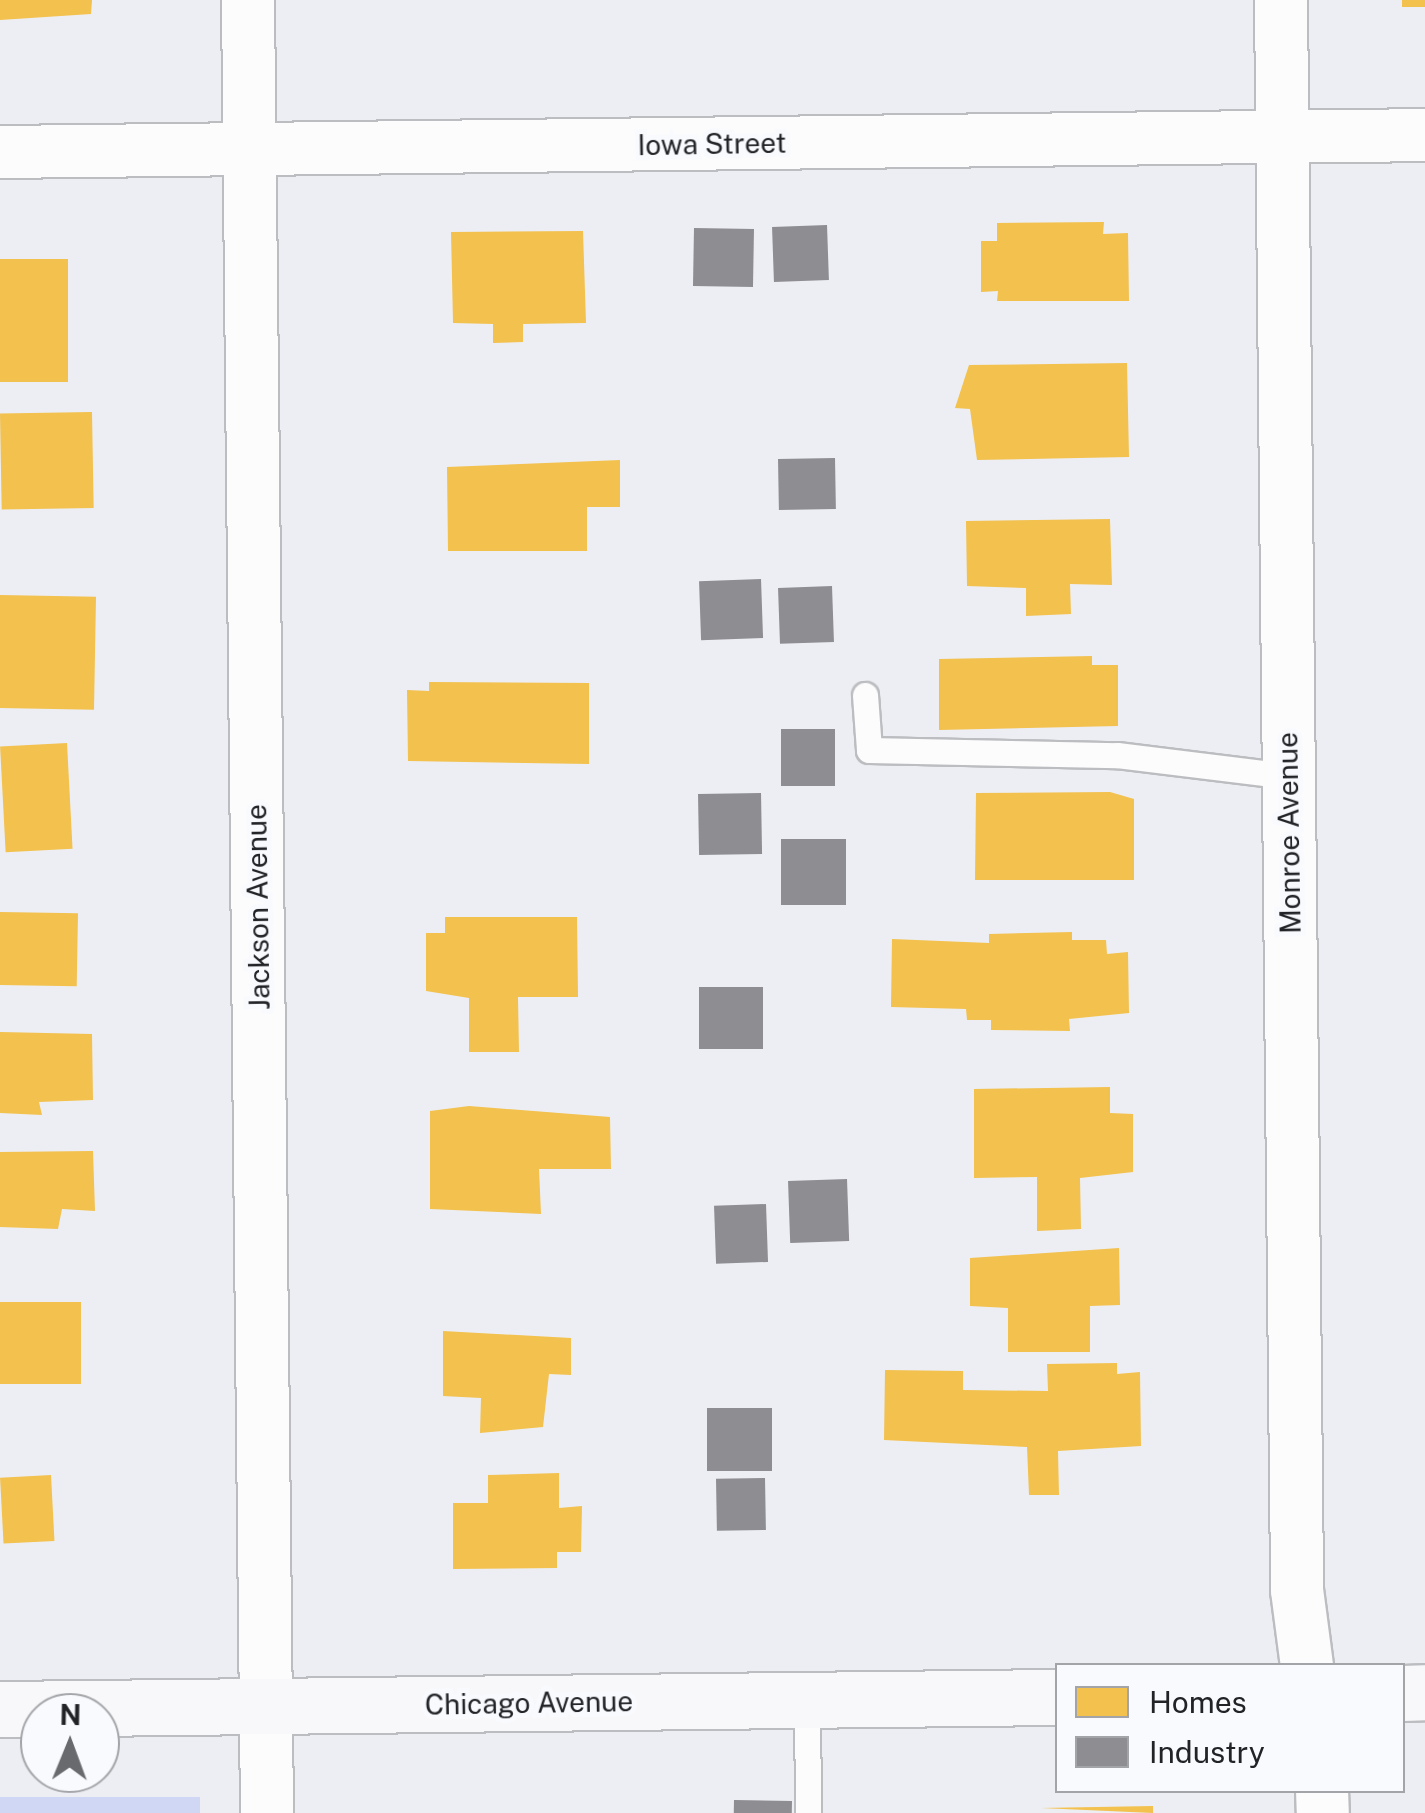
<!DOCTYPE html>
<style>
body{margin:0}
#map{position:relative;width:1425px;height:1813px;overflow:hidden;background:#edeef3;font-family:"Public Sans",sans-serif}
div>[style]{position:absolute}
.green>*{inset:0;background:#d0d7f4;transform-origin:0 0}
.homes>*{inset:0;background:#f2c14e;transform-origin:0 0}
.industry>*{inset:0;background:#8d8d92;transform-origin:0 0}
.roads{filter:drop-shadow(2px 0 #bcbdc0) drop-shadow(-2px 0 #bcbdc0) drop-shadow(0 2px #bcbdc0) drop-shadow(0 -2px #bcbdc0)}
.lane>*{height:25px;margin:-12.5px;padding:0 12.5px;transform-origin:12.5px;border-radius:12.5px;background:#fcfcfd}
.street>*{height:52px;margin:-26px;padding:0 26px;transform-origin:26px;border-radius:26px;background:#fcfcfd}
.secondary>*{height:55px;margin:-27.5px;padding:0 27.5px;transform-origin:27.5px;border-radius:27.5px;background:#f8f8fa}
span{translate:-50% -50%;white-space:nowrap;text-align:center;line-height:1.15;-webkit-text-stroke:10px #f9fafe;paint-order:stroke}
.street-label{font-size:28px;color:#222326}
.legend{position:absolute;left:1055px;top:1663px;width:350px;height:130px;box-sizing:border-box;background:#f9fafe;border:2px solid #a3a4a8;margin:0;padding:12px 18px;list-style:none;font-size:30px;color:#222326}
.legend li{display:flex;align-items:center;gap:20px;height:50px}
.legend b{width:50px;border:2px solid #a3a4a8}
.north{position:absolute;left:20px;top:1693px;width:100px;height:100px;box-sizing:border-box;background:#f9fafe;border:2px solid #a3a4a8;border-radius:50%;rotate:1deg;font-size:28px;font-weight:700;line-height:40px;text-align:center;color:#222326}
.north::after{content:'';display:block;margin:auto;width:35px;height:45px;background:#696a6e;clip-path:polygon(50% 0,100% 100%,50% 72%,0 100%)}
</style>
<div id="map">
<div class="green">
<div style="left:200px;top:1797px;width:16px;height:200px;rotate:90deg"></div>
</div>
<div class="homes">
<div style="clip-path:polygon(0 0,92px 0,91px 14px,0 20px)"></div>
<div style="left:1402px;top:0;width:23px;height:7px"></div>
<div style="clip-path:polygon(1104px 222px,1103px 234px,1128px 233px,1129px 301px,997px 301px,998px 291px,981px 292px,981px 241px,997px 241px,997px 223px)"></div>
<div style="clip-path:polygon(583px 231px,586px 323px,523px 324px,523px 342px,493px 343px,493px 324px,453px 323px,451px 232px)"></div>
<div style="left:0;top:259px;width:68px;height:123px"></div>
<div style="clip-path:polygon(1127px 363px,1129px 457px,977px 460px,970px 409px,955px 408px,969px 365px)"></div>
<div style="left:92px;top:412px;width:96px;height:92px;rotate:89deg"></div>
<div style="clip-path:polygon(620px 460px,620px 507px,587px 507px,587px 551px,448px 551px,447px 467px)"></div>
<div style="clip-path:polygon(1110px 519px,1112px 585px,1070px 584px,1071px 614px,1026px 616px,1026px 588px,967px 586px,966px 521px)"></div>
<div style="left:0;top:595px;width:96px;height:113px;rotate:1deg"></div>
<div style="clip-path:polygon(1092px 656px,1092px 665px,1118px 665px,1118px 726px,939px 730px,939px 659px)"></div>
<div style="clip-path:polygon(429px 682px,589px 683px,589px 764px,408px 761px,407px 690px,429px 691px)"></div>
<div style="left:67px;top:743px;width:106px;height:67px;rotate:87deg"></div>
<div style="clip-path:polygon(1110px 792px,1134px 799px,1134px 880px,975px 880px,976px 793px)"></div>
<div style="left:0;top:912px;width:78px;height:73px;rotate:1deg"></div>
<div style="clip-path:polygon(445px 917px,577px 917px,578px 997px,518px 997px,519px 1052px,469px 1052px,469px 998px,426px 991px,426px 933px,445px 933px)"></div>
<div style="clip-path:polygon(1072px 932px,1072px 940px,1106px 940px,1107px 954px,1128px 952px,1129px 1013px,1069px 1019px,1070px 1031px,991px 1030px,991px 1020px,967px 1020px,966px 1009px,891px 1007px,892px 939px,989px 943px,989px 934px)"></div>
<div style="clip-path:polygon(0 1032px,92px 1034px,93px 1100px,39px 1102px,42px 1115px,0 1113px)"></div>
<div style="clip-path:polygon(1110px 1087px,1110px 1113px,1133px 1114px,1133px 1172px,1080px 1178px,1081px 1229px,1037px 1231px,1037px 1177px,974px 1178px,974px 1089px)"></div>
<div style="clip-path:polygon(469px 1106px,610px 1117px,611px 1169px,539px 1169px,541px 1214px,430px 1209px,430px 1111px)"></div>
<div style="clip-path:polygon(93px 1151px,95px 1211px,62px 1209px,58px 1229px,0 1227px,0 1152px)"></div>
<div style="clip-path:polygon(1119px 1248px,1120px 1305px,1090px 1306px,1090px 1352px,1008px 1352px,1008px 1308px,970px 1306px,970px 1258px)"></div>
<div style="left:81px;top:1302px;width:82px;height:81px;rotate:90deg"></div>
<div style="clip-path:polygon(443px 1331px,571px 1338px,571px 1375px,549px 1374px,543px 1427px,480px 1433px,481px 1398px,443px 1396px)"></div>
<div style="clip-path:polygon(1117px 1363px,1117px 1374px,1140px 1372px,1141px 1446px,1058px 1451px,1059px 1495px,1029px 1495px,1027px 1447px,884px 1440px,885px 1370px,963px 1371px,963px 1390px,1048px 1391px,1047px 1364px)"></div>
<div style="clip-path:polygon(559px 1473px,559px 1508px,582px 1506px,581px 1552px,557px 1552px,557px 1568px,453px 1569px,453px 1503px,488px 1503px,488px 1475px)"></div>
<div style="left:51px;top:1475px;width:66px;height:51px;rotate:87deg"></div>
<div style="clip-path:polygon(1153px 1806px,1153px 1813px,1041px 1808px)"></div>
</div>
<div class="industry">
<div style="left:827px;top:225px;width:55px;height:55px;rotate:88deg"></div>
<div style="left:694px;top:228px;width:60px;height:58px;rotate:1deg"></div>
<div style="left:835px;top:458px;width:51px;height:57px;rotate:89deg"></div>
<div style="left:761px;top:579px;width:59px;height:62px;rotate:88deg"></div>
<div style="left:832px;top:586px;width:56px;height:54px;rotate:88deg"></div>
<div style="left:781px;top:729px;width:54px;height:57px"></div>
<div style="left:761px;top:793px;width:61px;height:63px;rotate:89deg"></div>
<div style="left:781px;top:839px;width:65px;height:66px"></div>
<div style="left:763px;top:987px;width:62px;height:64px;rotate:90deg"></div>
<div style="left:847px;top:1179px;width:62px;height:59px;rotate:88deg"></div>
<div style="left:766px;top:1204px;width:58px;height:52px;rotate:88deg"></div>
<div style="left:707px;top:1408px;width:65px;height:63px"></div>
<div style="left:765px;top:1478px;width:52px;height:49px;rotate:89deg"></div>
<div style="left:734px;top:1800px;width:58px;height:13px;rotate:1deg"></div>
</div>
<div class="roads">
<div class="lane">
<div style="left:865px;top:695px;width:55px;rotate:85.8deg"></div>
<div style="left:869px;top:750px;width:248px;rotate:1.2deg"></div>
<div style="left:1117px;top:755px;width:173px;rotate:7deg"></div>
<div style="left:807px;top:1700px;width:113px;rotate:89.5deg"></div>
</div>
<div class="street">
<div style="left:248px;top:0;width:1813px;rotate:89.4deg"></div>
<div style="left:1281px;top:0;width:1590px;rotate:89.42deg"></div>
<div style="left:1297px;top:1590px;width:77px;rotate:82.5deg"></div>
<div style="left:0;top:152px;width:1425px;rotate:-0.68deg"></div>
<div style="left:1322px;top:1790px;width:23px;rotate:88deg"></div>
</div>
<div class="secondary">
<div style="left:1402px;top:1693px;width:23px;rotate:-2deg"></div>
<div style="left:0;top:1709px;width:1058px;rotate:-0.65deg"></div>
</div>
</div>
<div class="street-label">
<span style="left:712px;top:144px;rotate:-1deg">Iowa Street</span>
<span style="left:1289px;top:833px;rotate:-91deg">Monroe Avenue</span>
<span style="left:258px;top:907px;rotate:-91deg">Jackson Avenue</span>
<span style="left:529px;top:1703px;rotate:-1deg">Chicago Avenue</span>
</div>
<ul class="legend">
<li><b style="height:28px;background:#f2c14e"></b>Homes</li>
<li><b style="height:28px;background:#8d8d92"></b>Industry</li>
</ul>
<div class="north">N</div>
</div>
